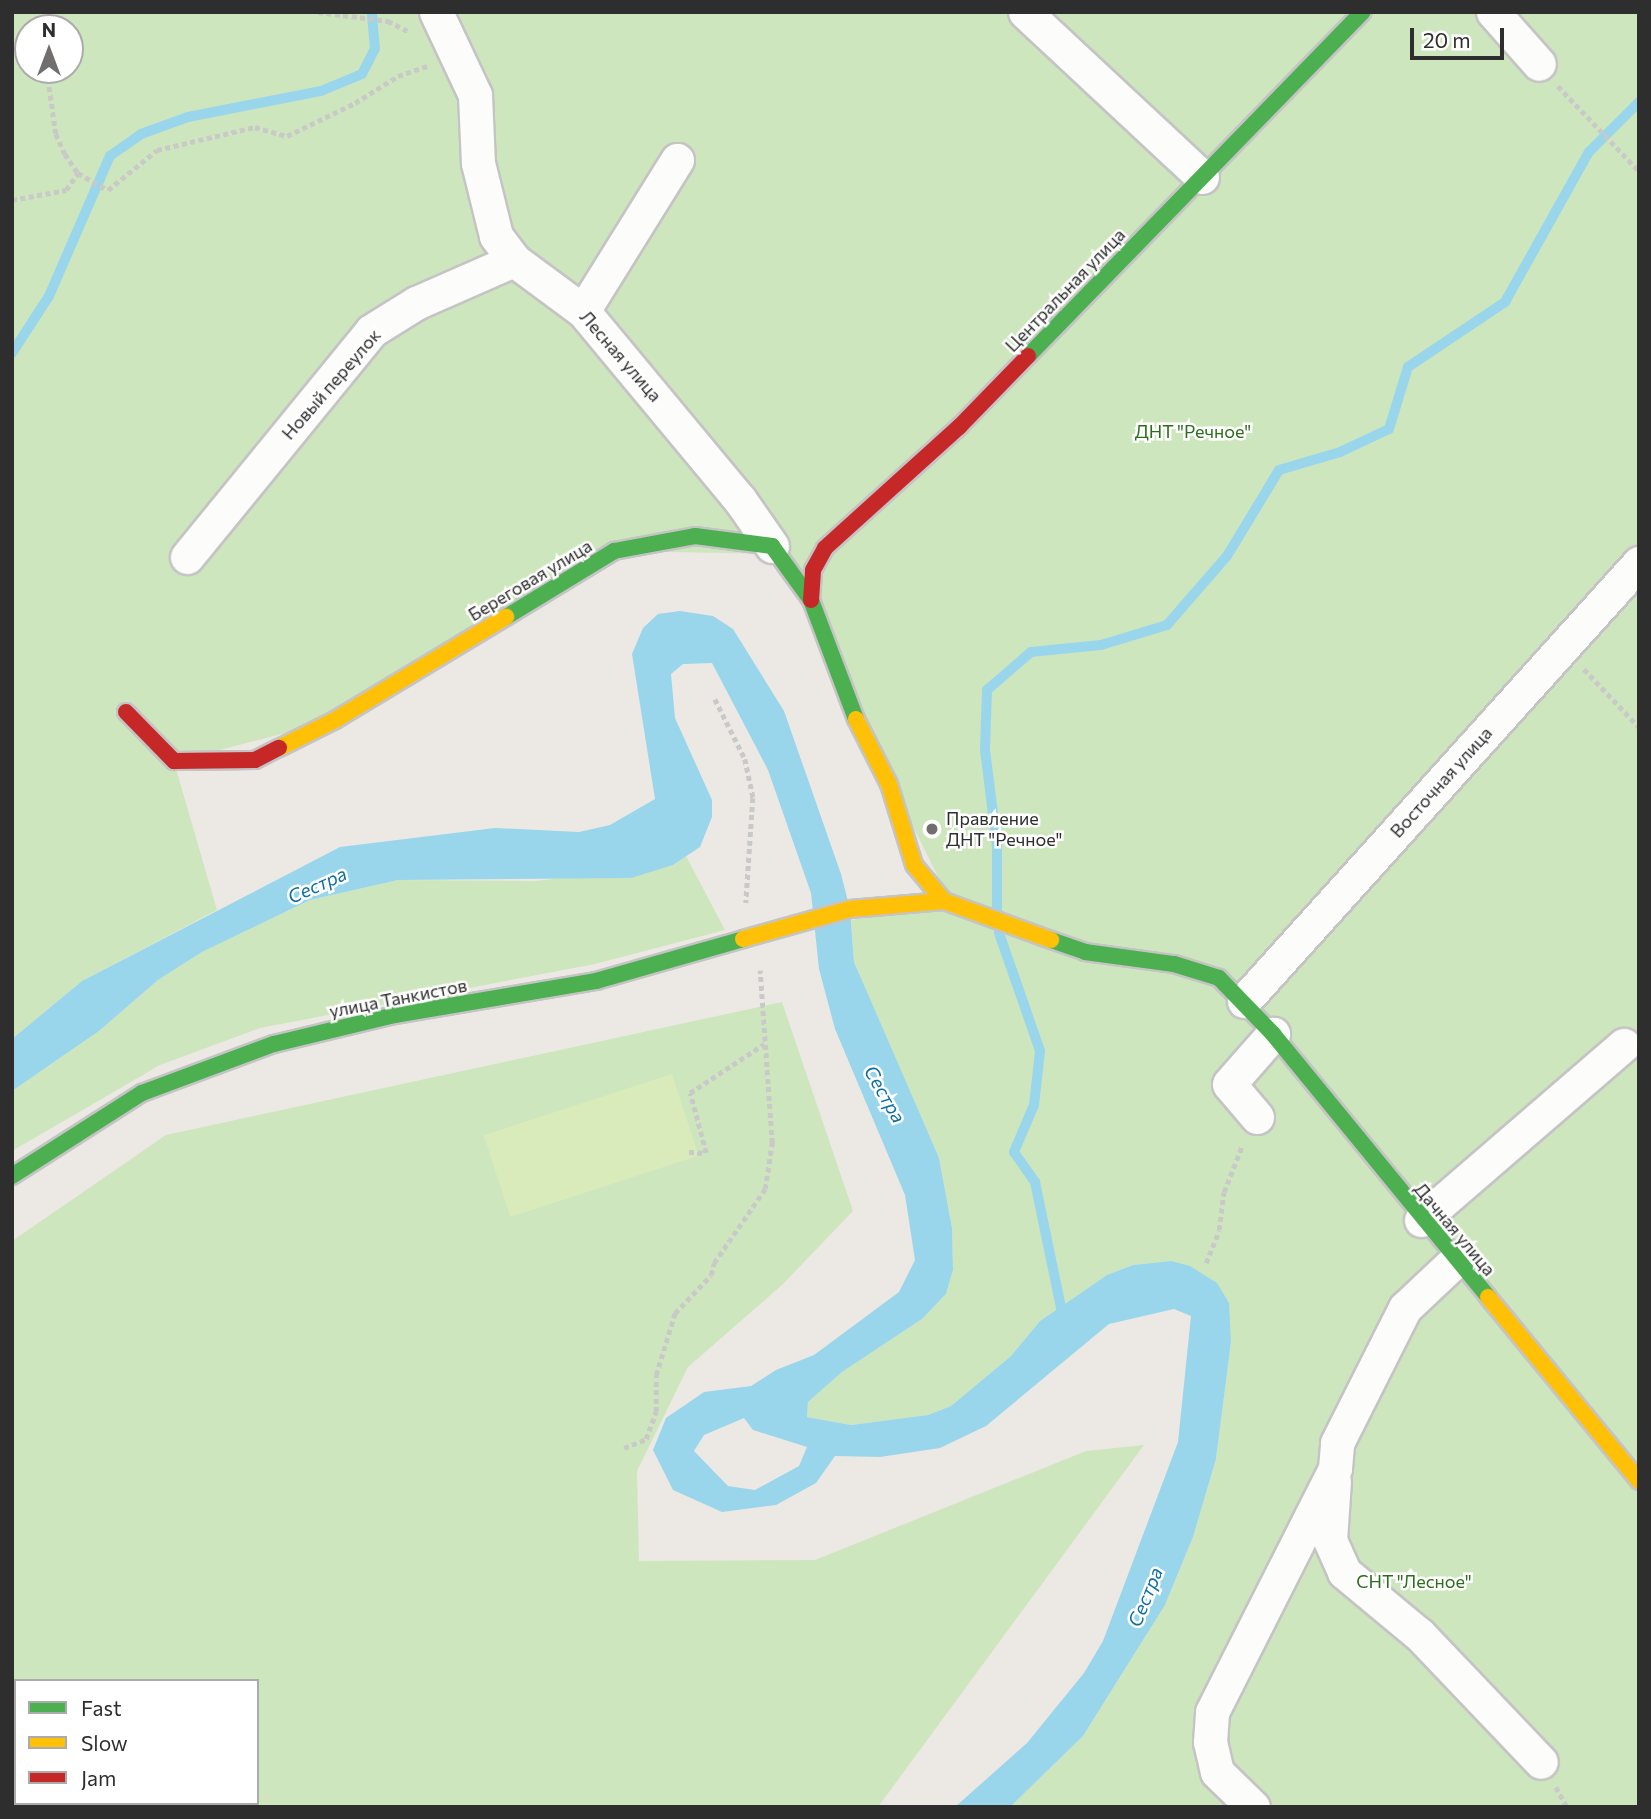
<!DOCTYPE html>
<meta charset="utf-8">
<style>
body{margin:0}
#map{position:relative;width:1651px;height:1819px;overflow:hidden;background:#ece8e4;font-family:Commissioner,sans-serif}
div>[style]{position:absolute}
.green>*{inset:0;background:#cee6be}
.pitch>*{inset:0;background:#d9eabb;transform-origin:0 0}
.water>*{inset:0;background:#99d6ec}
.stream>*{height:10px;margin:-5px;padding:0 5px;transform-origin:5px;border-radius:5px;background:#99d6ec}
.path>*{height:4.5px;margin-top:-2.25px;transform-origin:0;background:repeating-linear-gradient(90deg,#c9c9c8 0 5px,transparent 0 8.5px)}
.roads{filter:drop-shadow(2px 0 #c5c4c5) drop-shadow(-2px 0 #c5c4c5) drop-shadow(0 2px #c5c4c5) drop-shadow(0 -2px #c5c4c5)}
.street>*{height:33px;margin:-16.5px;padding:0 16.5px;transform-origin:16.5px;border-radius:16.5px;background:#fcfcfb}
.fast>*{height:16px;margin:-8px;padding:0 8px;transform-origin:8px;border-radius:8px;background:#4caf50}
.slow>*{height:16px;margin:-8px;padding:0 8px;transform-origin:8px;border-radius:8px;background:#ffc107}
.jam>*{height:16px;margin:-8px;padding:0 8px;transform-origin:8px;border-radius:8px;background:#c62828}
.dots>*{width:19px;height:19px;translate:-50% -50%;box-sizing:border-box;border:4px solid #fff;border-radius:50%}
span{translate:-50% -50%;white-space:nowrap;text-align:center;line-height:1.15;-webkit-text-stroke:5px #fff;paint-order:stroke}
.street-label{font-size:18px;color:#2e2e2e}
.park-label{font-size:18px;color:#2c6e1b}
.poi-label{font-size:18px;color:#2e2e2e}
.left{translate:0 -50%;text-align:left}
.water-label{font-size:19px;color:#0d6fa3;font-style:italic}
.frame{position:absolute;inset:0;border:14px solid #2e2e2e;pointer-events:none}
.legend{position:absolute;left:14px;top:1679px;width:245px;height:126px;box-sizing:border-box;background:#fff;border:2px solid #ababab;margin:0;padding:9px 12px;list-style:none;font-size:21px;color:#2e2e2e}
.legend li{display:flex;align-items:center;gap:14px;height:35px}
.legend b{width:35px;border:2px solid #ababab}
.north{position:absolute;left:14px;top:14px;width:70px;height:70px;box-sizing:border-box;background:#fff;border:2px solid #ababab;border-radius:50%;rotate:0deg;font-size:19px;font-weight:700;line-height:28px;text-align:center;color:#2e2e2e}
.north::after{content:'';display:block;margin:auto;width:24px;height:32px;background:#706f6e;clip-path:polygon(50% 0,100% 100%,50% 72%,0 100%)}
.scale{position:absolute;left:1410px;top:28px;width:94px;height:32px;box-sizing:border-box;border:4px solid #2e2e2e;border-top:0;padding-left:9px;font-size:21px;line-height:24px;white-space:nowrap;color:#2e2e2e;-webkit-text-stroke:5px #fff;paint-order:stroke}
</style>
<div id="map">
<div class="green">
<div style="clip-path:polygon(evenodd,12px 12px,1639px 12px,1639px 1807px,1010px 1807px,1083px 1736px,1165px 1605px,1193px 1537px,1216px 1459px,1231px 1342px,1171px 1261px,1133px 1265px,1107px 1275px,1040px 1321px,1011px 1356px,951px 1406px,928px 1415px,851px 1425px,807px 1417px,808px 1402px,842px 1372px,922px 1319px,946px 1294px,953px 1270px,952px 1228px,939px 1158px,867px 997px,854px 962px,851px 920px,952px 905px,778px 554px,614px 551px,335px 720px,174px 762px,217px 910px,82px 981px,12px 1039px,12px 12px,28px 28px,70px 28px,70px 70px,28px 70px,28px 28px)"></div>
<div style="clip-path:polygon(686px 856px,725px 930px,595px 964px,260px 1028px,160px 1065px,12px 1151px,12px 1091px,99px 1031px,158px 980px,202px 952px,310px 900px,398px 880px,535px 881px,673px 865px)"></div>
<div style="clip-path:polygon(evenodd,782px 1002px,853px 1211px,782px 1285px,688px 1367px,637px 1471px,639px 1561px,815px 1560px,1086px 1451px,1144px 1445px,878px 1807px,12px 1807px,12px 1241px,166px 1135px,782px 1002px,16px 1681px,257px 1681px,257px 1803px,16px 1803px,16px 1681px)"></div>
</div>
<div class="pitch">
<div style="left:672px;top:1074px;width:86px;height:198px;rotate:72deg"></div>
</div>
<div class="water">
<div style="clip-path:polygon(evenodd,680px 611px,713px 616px,733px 629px,784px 711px,841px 874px,850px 909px,854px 962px,939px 1158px,952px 1228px,953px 1270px,946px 1294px,922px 1319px,842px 1372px,808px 1402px,807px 1417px,851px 1425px,928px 1415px,951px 1406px,1011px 1356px,1040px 1321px,1107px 1275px,1133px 1265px,1171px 1261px,1190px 1266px,1217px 1283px,1229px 1303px,1231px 1342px,1216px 1459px,1193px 1537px,1165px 1605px,1083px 1736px,1010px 1807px,955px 1807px,1027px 1743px,1084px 1673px,1103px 1641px,1178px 1442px,1191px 1316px,1174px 1309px,1109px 1324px,986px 1426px,940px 1448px,880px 1457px,835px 1456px,816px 1483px,776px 1505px,722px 1512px,673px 1490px,653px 1450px,666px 1418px,704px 1392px,751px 1386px,776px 1370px,814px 1355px,899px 1292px,915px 1260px,905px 1195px,835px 1029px,819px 969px,811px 893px,768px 770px,712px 663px,683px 664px,671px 674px,675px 718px,712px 800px,712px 817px,700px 847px,673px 865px,631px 878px,398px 880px,310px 900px,202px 952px,158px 980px,99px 1031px,12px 1091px,12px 1039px,82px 981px,340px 847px,495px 828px,579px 832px,610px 825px,655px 799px,632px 654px,643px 628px,658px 614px,680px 611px,744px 1418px,753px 1430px,807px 1447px,799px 1466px,755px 1490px,728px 1486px,694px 1451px,704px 1435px,744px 1418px)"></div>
</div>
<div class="stream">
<div style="left:12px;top:353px;width:68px;rotate:-57deg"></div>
<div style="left:49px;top:296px;width:153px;rotate:-66.5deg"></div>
<div style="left:110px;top:156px;width:38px;rotate:-35deg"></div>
<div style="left:141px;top:134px;width:50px;rotate:-19.9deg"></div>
<div style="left:188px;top:117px;width:136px;rotate:-11.1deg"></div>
<div style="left:321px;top:91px;width:44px;rotate:-22.5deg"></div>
<div style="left:362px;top:74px;width:28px;rotate:-63deg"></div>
<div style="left:375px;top:49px;width:37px;rotate:-95deg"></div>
<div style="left:997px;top:911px;width:65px;rotate:-90deg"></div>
<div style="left:997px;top:846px;width:97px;rotate:-97.1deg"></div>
<div style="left:985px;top:750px;width:60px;rotate:-88.1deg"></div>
<div style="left:987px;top:690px;width:58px;rotate:-40.8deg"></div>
<div style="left:1031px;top:652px;width:70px;rotate:-5.7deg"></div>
<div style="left:1101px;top:645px;width:69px;rotate:-16.9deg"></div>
<div style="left:1167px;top:625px;width:91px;rotate:-49deg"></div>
<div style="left:1227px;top:556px;width:100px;rotate:-58.8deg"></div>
<div style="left:1279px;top:470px;width:64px;rotate:-16.4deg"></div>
<div style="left:1340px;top:452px;width:54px;rotate:-25.1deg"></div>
<div style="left:1389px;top:429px;width:65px;rotate:-73deg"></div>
<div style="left:1408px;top:367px;width:117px;rotate:-33.8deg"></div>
<div style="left:1505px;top:302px;width:172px;rotate:-60.8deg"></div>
<div style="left:1589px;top:152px;width:71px;rotate:-45deg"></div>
<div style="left:999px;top:933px;width:125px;rotate:70.8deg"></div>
<div style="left:1040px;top:1051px;width:54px;rotate:96.3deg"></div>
<div style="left:1034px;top:1105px;width:51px;rotate:113.1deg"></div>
<div style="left:1014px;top:1152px;width:37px;rotate:55deg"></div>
<div style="left:1035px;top:1182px;width:138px;rotate:78.3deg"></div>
</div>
<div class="path">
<div style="left:318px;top:12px;width:71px;rotate:7.3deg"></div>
<div style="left:388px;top:21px;width:25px;rotate:27deg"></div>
<div style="left:50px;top:28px;width:16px;rotate:-83deg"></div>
<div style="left:47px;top:70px;width:65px;rotate:82deg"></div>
<div style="left:56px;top:134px;width:22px;rotate:66deg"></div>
<div style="left:65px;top:154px;width:23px;rotate:56deg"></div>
<div style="left:78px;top:173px;width:34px;rotate:30deg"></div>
<div style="left:108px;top:190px;width:63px;rotate:-39.2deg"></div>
<div style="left:157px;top:150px;width:101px;rotate:-13.2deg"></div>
<div style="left:255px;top:127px;width:33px;rotate:16deg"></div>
<div style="left:287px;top:136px;width:76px;rotate:-25.9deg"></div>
<div style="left:355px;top:103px;width:51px;rotate:-32.1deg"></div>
<div style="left:398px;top:76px;width:31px;rotate:-19deg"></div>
<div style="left:1558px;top:86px;width:117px;rotate:46.4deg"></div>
<div style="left:12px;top:200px;width:55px;rotate:-10.5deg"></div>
<div style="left:66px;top:190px;width:21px;rotate:-55deg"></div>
<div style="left:1584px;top:669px;width:80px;rotate:46.5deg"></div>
<div style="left:715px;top:699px;width:67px;rotate:63.4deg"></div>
<div style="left:745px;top:759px;width:40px;rotate:78deg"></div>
<div style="left:753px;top:798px;width:105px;rotate:93.8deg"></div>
<div style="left:689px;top:1152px;width:17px;rotate:3deg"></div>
<div style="left:706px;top:1153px;width:62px;rotate:-104.9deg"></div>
<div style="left:690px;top:1093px;width:89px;rotate:-33.5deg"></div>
<div style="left:1206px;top:1263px;width:35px;rotate:-68deg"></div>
<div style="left:1219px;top:1230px;width:38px;rotate:-83deg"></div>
<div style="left:1224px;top:1192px;width:49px;rotate:-68.6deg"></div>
<div style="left:624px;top:1448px;width:24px;rotate:-22deg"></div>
<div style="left:646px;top:1439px;width:29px;rotate:-70deg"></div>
<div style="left:656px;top:1412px;width:37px;rotate:-90deg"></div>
<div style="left:656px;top:1375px;width:65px;rotate:-73deg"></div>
<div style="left:675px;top:1313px;width:52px;rotate:-46.5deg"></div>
<div style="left:711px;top:1275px;width:12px;rotate:-76deg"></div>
<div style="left:714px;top:1263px;width:90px;rotate:-55.4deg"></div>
<div style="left:765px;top:1189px;width:47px;rotate:-81.3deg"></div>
<div style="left:772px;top:1143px;width:173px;rotate:-94deg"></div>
<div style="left:1556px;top:1787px;width:23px;rotate:61deg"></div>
</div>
<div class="roads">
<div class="street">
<div style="left:436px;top:12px;width:92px;rotate:64.8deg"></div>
<div style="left:475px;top:95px;width:68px;rotate:87.5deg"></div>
<div style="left:478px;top:163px;width:75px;rotate:76.1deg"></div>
<div style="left:496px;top:236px;width:30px;rotate:53deg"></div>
<div style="left:514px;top:260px;width:86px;rotate:36.5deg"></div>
<div style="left:583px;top:311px;width:246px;rotate:50.3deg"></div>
<div style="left:740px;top:500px;width:56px;rotate:55.2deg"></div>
<div style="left:1025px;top:12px;width:242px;rotate:43deg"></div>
<div style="left:1493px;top:12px;width:69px;rotate:48.5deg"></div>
<div style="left:583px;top:311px;width:178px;rotate:-58.1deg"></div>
<div style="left:187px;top:557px;width:291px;rotate:-50.8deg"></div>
<div style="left:371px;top:331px;width:53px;rotate:-31.9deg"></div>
<div style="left:416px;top:303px;width:107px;rotate:-23.7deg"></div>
<div style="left:1244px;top:1001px;width:590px;rotate:-47.96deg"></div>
<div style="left:1257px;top:1117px;width:43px;rotate:-130.3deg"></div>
<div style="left:1229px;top:1084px;width:67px;rotate:-48.7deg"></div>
<div style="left:1421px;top:1220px;width:268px;rotate:-40.8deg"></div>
<div style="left:1334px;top:1481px;width:59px;rotate:93.9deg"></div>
<div style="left:1330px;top:1540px;width:35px;rotate:66deg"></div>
<div style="left:1344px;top:1572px;width:99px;rotate:39.7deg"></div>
<div style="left:1420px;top:1635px;width:175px;rotate:46.4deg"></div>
<div style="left:1253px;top:1807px;width:50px;rotate:-135.8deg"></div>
<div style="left:1217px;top:1772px;width:31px;rotate:-103deg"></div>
<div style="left:1210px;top:1742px;width:30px;rotate:-86deg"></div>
<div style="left:1212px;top:1712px;width:273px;rotate:-63.2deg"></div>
<div style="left:1335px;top:1468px;width:25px;rotate:-85deg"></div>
<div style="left:1337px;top:1443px;width:151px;rotate:-63.3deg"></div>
<div style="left:1405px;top:1308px;width:70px;rotate:-43.3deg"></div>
</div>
<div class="fast">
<div style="left:1028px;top:356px;width:480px;rotate:-45.8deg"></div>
<div style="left:506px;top:617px;width:127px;rotate:-31.4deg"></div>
<div style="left:614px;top:551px;width:82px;rotate:-10.5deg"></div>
<div style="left:695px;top:536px;width:78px;rotate:7.4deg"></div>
<div style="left:772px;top:546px;width:67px;rotate:54.2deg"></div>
<div style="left:811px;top:600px;width:127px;rotate:69.3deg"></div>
<div style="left:1051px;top:940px;width:36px;rotate:19deg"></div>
<div style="left:1085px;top:952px;width:90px;rotate:7.7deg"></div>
<div style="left:1174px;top:964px;width:47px;rotate:17.3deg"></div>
<div style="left:1219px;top:978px;width:78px;rotate:46deg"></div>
<div style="left:1273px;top:1034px;width:340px;rotate:50.7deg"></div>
<div style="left:12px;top:1176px;width:154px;rotate:-32.6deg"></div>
<div style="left:142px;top:1093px;width:141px;rotate:-20.4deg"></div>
<div style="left:274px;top:1044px;width:124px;rotate:-13.5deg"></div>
<div style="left:395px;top:1015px;width:204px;rotate:-9.6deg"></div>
<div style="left:596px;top:981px;width:153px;rotate:-15.9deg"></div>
</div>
<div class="slow">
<div style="left:856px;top:719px;width:73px;rotate:63.1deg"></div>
<div style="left:889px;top:784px;width:85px;rotate:72.8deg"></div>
<div style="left:914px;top:865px;width:47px;rotate:50.2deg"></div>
<div style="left:279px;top:748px;width:63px;rotate:-26.6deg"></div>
<div style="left:335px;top:720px;width:200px;rotate:-31.1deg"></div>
<div style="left:743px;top:939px;width:111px;rotate:-15.7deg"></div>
<div style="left:850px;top:909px;width:94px;rotate:-4.9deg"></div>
<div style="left:944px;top:901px;width:114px;rotate:20deg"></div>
<div style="left:1488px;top:1297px;width:238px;rotate:50.6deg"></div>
</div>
<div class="jam">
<div style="left:811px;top:600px;width:30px;rotate:-86deg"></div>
<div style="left:813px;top:570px;width:25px;rotate:-61deg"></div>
<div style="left:825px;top:548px;width:181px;rotate:-42.1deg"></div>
<div style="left:959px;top:427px;width:99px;rotate:-45.8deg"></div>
<div style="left:126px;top:712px;width:69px;rotate:45.6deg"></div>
<div style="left:174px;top:761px;width:81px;rotate:-0.7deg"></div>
<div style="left:255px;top:760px;width:27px;rotate:-27deg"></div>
</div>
</div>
<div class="dots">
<div style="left:932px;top:829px;background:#706f6e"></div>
</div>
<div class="street-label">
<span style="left:1065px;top:290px;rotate:-46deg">Центральная улица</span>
<span style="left:621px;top:356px;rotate:49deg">Лесная улица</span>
<span style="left:331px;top:384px;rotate:-49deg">Новый переулок</span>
<span style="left:530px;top:580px;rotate:-31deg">Береговая улица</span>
<span style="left:1441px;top:782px;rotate:-48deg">Восточная улица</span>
<span style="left:398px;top:998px;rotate:-11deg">улица Танкистов</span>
<span style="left:1455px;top:1229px;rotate:50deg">Дачная улица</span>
</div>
<div class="park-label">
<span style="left:1193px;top:431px">ДНТ "Речное"</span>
<span style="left:1414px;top:1581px">СНТ "Лесное"</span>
</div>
<div class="poi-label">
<span class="left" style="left:946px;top:829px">Правление<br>ДНТ "Речное"</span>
</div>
<div class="water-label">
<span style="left:317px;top:885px;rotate:-24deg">Сестра</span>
<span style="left:885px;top:1094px;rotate:60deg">Сестра</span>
<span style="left:1145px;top:1597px;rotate:-68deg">Сестра</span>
</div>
<div class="frame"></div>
<ul class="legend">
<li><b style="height:9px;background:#4caf50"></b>Fast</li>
<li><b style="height:9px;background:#ffc107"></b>Slow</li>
<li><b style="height:9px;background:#c62828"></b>Jam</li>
</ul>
<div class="north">N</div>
<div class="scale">20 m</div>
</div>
